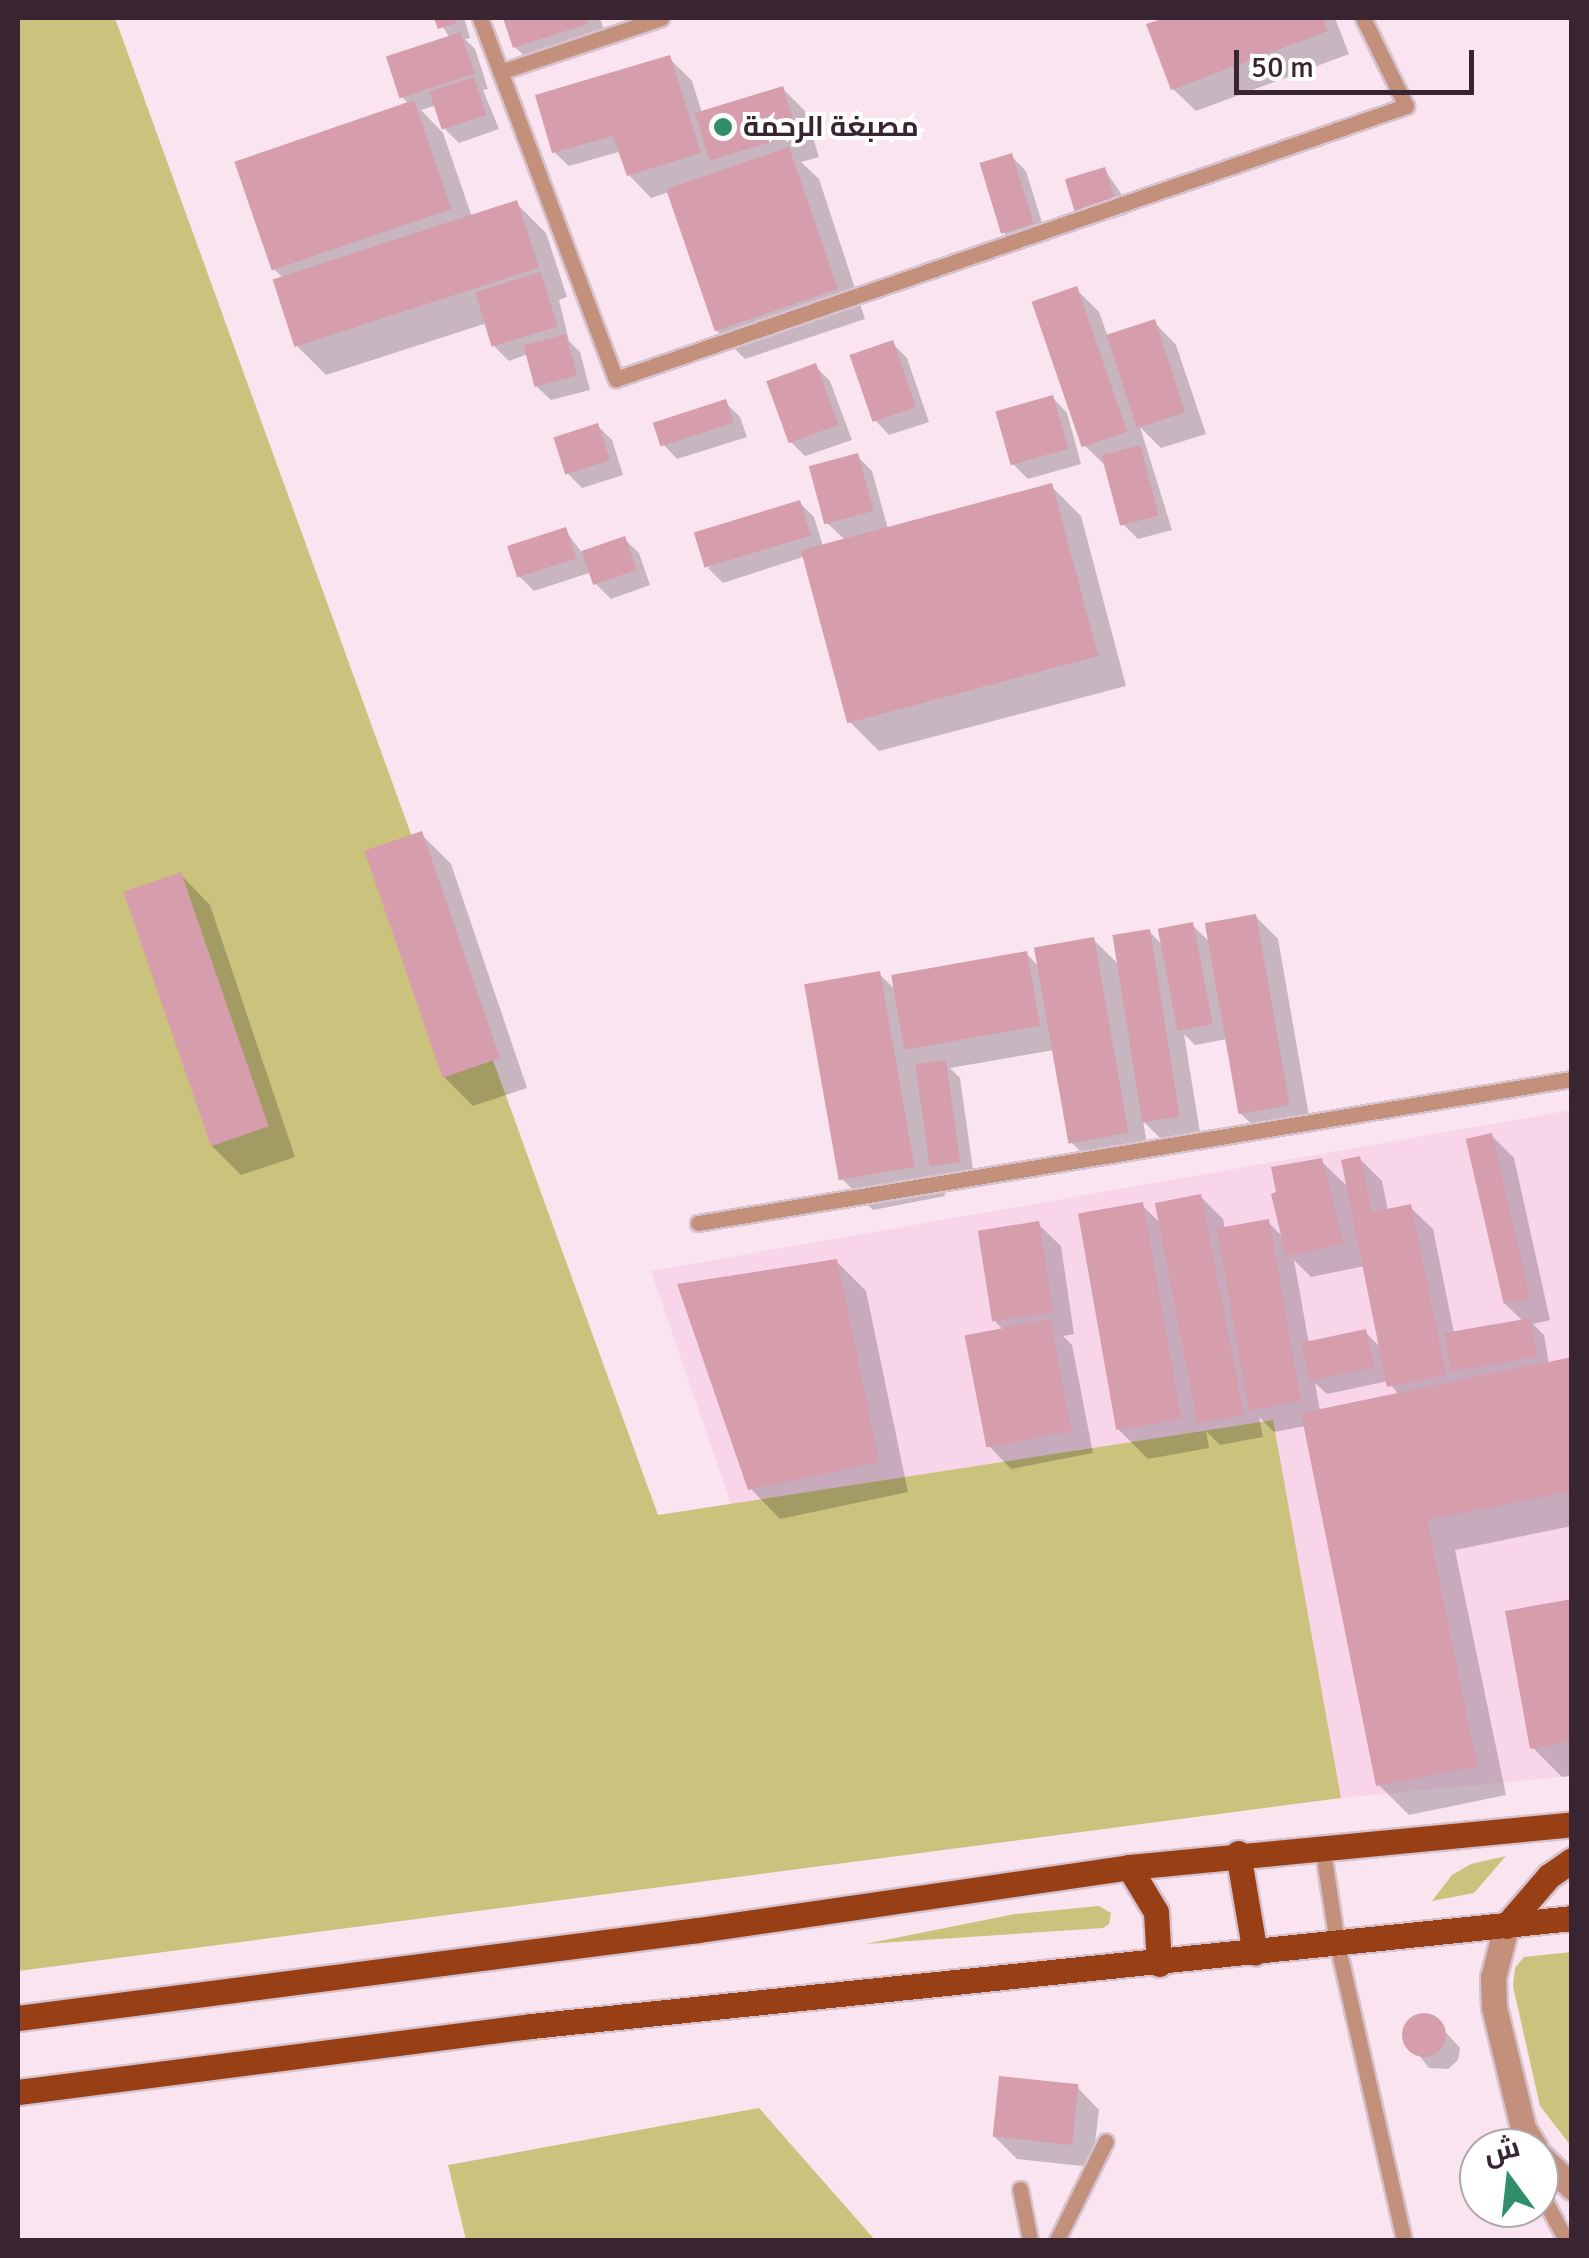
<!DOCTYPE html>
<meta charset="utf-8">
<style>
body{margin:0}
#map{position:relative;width:1589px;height:2258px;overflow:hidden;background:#f9e4f0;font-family:Signika,Cairo,sans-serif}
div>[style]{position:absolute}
.built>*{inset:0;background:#f9d5ea}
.green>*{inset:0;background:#cbc37d}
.shadow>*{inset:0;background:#0003}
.building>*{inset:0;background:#d69eac;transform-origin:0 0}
.round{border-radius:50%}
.roads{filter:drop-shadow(2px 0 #d6c2ce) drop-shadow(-2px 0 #d6c2ce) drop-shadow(0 2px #d6c2ce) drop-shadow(0 -2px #d6c2ce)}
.lane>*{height:15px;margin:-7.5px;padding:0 7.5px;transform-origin:7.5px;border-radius:7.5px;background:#c3907c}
.street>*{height:25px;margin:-12.5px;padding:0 12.5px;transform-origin:12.5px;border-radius:12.5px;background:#c3907c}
.primary>*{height:25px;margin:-12.5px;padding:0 12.5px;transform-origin:12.5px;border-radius:12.5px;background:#993f16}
.dots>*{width:28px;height:28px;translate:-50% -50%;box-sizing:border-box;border:5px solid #fff;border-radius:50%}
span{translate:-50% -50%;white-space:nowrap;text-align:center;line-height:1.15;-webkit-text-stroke:8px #fff;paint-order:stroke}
.poi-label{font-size:28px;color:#382531;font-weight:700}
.left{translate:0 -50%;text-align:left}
.frame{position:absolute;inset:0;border:20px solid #382531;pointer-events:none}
.north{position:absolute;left:1459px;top:2128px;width:100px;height:100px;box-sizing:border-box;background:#fff;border:2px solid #afa8ad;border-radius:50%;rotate:345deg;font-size:28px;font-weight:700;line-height:40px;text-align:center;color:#382531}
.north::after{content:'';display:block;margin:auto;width:35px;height:45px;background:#2f8f68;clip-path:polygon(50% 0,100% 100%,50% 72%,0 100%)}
.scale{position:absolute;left:1234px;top:50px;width:240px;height:45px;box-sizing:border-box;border:5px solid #382531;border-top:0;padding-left:12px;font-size:30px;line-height:35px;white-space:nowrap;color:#382531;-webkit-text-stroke:8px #fff;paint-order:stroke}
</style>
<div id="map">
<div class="built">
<div style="clip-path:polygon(1571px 1110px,1571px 1776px,1341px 1798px,1272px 1420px,731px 1504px,651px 1271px)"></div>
</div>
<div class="green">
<div style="clip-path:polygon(18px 18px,115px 18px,658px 1515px,1273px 1420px,1341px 1798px,18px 1971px)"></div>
<div style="clip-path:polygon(1506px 1856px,1474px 1893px,1432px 1901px,1452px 1875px,1471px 1864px)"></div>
<div style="clip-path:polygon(1099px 1906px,1111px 1913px,1109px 1924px,1103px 1928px,865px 1944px,1015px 1914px)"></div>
<div style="clip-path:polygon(1571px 1952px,1572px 1952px,1571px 2146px,1540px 2106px,1513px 1986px,1515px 1968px,1524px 1957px)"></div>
<div style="clip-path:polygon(759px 2108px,875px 2240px,466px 2240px,448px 2165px)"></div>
</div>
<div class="shadow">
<div style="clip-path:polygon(437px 18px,464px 18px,470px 38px,465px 39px,475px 49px,488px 89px,483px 90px,499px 129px,459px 143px,444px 128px,437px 105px,421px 110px,443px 133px,472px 217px,516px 203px,546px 233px,567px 297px,559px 300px,569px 341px,580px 352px,590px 390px,551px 400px,536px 386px,528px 354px,509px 361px,494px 346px,487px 323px,326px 375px,296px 345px,283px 278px,273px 268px,409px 104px,402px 97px,450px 38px)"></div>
<div style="clip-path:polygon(506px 18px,600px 18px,609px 46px,538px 69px,515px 47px)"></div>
<div style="clip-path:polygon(1158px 18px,1335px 18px,1349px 54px,1196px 111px,1173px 89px)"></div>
<div style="clip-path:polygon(669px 58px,692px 81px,702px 113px,782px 88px,805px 111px,819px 157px,801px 162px,819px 179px,865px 319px,745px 359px,715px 329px,669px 192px,651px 198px,629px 175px,622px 151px,569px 166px,554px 152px)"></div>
<div style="clip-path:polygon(1011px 156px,1026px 171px,1047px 239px,1019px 248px,1004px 233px)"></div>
<div style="clip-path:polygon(1105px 170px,1122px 195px,1082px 207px,1082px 212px,1124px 199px,1128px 214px,1092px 225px,1077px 211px)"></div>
<div style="clip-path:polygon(1076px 289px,1099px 312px,1108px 337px,1154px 322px,1176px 345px,1206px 434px,1161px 448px,1140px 427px,1172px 530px,1138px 539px,1123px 524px,1109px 469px,1085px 446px)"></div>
<div style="clip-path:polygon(892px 343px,907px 358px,929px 422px,889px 435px,875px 420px)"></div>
<div style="clip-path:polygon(815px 366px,830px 381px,852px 440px,805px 456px,791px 442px)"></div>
<div style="clip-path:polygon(1053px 398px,1067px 413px,1081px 464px,1028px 479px,1013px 464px)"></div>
<div style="clip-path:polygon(725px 402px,740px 417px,747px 437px,677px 459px,663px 444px)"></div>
<div style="clip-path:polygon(597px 425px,612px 440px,623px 475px,582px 488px,567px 473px)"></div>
<div style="clip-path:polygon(857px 456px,872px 471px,888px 529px,1051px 486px,1081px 516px,1126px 686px,879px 751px,849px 721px,806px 556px,723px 583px,708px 568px,800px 503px,814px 517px,823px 546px,845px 540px,827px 523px)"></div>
<div style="clip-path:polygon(565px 530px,583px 554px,624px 539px,639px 553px,650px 585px,611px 599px,596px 584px,592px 572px,534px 591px,519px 576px)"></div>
<div style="clip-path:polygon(421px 834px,451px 864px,527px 1088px,473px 1106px,443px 1076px)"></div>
<div style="clip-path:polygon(181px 875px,210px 905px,295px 1157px,241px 1175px,211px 1145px)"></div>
<div style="clip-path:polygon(1256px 917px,1278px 939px,1311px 1127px,1263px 1135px,1240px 1113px,1227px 1039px,1195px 1045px,1184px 1034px,1201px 1139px,1167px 1145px,1143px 1121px,1149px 1155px,1093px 1164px,1071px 1142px,1054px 1050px,950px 1068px,960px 1078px,974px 1176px,946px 1179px,941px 1174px,945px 1196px,873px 1210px,843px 1180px,879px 974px,897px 991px,1026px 953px,1040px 968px,1093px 939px,1120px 966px,1149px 931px,1164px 947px,1192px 925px,1211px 943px)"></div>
<div style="clip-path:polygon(evenodd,1492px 1136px,1514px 1158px,1550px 1320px,1533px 1324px,1544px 1335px,1549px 1364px,1572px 1360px,1572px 1526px,1455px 1550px,1506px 1795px,1409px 1815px,1379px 1785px,1306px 1426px,1274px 1432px,1259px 1417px,1263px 1437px,1220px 1445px,1206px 1431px,1209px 1448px,1148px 1459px,1118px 1429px,1142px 1205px,1161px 1224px,1200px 1196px,1223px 1219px,1225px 1230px,1268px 1222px,1284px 1238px,1321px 1161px,1349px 1188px,1359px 1158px,1382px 1181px,1388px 1211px,1410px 1207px,1433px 1229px,1454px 1333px,1523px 1321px,1504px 1303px,1492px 1136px,1294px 1260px,1311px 1277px,1365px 1266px,1382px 1349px,1365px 1332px,1309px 1344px,1294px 1260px,1492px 1136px,1388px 1381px,1399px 1395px,1320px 1411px,1315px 1383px,1327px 1394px,1388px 1381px)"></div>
<div style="clip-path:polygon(1038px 1224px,1061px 1246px,1074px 1334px,1063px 1336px,1072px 1345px,1093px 1453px,1011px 1469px,989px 1446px,1004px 1331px,994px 1320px)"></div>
<div style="clip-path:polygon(836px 1261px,866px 1291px,908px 1492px,780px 1519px,750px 1488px)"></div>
<div style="clip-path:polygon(1572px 1601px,1572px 1776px,1562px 1777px,1532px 1747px)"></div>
<div style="clip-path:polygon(1419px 2016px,1432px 2017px,1460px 2048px,1458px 2060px,1448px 2069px,1429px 2068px,1404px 2036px,1408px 2024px)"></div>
<div style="clip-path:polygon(1077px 2087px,1099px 2110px,1092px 2167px,1017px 2159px,994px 2136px)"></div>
</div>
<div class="building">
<div style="clip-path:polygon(434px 18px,456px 18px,457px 23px,438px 29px)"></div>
<div style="clip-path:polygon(503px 18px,586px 18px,588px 24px,513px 48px)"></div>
<div style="clip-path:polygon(1165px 18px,1323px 18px,1328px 31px,1171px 90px,1146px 24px)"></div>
<div style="left:461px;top:32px;width:44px;height:79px;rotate:72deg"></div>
<div style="clip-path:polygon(670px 55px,701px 153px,627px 176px,613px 136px,552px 153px,535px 95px)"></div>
<div style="left:474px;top:77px;width:40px;height:47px;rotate:72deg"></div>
<div style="left:783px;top:86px;width:50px;height:92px;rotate:73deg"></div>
<div style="left:414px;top:100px;width:115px;height:190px;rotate:71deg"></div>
<div style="left:789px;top:147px;width:150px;height:130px;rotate:71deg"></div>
<div style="left:1012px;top:153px;width:74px;height:34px;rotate:73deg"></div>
<div style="left:1105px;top:167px;width:34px;height:42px;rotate:73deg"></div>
<div style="left:517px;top:200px;width:71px;height:257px;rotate:72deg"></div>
<div style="left:541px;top:272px;width:57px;height:69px;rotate:73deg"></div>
<div style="left:1077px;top:286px;width:154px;height:48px;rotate:71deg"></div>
<div style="left:1155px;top:319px;width:98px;height:51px;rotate:72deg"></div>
<div style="left:566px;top:334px;width:43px;height:44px;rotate:75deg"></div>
<div style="left:893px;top:340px;width:71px;height:46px;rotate:71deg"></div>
<div style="left:816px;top:363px;width:66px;height:53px;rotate:70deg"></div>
<div style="left:1053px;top:395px;width:56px;height:60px;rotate:74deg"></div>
<div style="left:726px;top:399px;width:25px;height:77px;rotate:72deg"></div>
<div style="left:598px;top:423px;width:39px;height:47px;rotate:72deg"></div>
<div style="left:1140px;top:445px;width:73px;height:40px;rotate:75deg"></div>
<div style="left:858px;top:453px;width:60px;height:51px;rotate:75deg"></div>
<div style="left:1052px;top:483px;width:179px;height:260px;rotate:75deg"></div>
<div style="left:800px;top:500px;width:37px;height:111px;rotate:73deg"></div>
<div style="left:566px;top:527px;width:33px;height:62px;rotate:72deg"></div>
<div style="left:625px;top:536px;width:36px;height:46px;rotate:71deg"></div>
<div style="left:422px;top:831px;width:240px;height:61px;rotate:71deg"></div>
<div style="left:181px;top:872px;width:269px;height:61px;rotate:71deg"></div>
<div style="left:1256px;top:914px;width:194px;height:52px;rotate:80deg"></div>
<div style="left:1193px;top:922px;width:104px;height:36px;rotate:79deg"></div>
<div style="left:1150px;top:929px;width:190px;height:38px;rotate:81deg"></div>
<div style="left:1094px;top:937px;width:199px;height:61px;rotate:80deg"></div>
<div style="left:1027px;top:951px;width:76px;height:138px;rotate:80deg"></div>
<div style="left:880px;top:971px;width:199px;height:77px;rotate:80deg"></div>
<div style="left:946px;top:1060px;width:103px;height:31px;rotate:82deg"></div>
<div style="left:1492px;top:1133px;width:169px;height:27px;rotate:77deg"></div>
<div style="clip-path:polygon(1360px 1156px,1372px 1212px,1411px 1204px,1446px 1375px,1387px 1387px,1341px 1160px)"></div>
<div style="clip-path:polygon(1322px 1158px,1343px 1244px,1286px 1256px,1271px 1194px,1276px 1192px,1271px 1167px)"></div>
<div style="left:1201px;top:1194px;width:225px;height:47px;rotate:79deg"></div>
<div style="left:1143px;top:1202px;width:220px;height:66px;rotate:80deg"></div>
<div style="left:1269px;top:1219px;width:185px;height:53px;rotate:80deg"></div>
<div style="left:1039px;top:1221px;width:92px;height:62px;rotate:81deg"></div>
<div style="clip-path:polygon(837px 1259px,879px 1462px,748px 1490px,677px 1284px)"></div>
<div style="left:1530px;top:1318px;width:39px;height:87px;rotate:80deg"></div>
<div style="left:1050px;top:1319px;width:114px;height:87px;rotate:79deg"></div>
<div style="left:1366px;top:1329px;width:39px;height:66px;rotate:78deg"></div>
<div style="clip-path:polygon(1572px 1357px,1572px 1491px,1427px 1520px,1477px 1766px,1376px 1786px,1301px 1413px)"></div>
<div style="clip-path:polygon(1572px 1599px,1572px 1741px,1530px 1749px,1505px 1611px)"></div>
<div class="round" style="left:1402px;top:2013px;width:44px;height:44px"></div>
<div style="left:999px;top:2076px;width:80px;height:61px;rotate:6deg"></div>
</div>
<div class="roads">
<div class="lane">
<div style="left:480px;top:18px;width:386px;rotate:69.4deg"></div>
<div style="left:616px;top:379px;width:836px;rotate:-19.06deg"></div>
<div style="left:1406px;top:106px;width:98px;rotate:-116deg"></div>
<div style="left:500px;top:72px;width:170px;rotate:-18.5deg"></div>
<div style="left:698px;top:1223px;width:886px;rotate:-9.36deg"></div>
<div style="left:1322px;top:1845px;width:99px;rotate:81.3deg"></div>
<div style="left:1337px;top:1943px;width:304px;rotate:77.3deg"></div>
<div style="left:1020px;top:2189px;width:52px;rotate:78.9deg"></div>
<div style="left:1539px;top:2190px;width:57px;rotate:61.6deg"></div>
<div style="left:1057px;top:2240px;width:110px;rotate:-63.7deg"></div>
</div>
<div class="street">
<div style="left:1506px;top:1926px;width:54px;rotate:104deg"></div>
<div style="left:1493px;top:1978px;width:29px;rotate:88deg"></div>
<div style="left:1494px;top:2007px;width:124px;rotate:76.5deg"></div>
<div style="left:1523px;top:2128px;width:23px;rotate:59deg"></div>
<div style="left:1539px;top:2155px;width:46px;rotate:44.1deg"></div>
</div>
<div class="primary">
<div style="left:1238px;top:1853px;width:101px;rotate:80.4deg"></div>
<div style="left:1129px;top:1867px;width:52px;rotate:59deg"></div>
<div style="left:1156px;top:1912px;width:52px;rotate:86.7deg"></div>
<div style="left:1506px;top:1926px;width:66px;rotate:-49.3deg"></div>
<div style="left:1549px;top:1876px;width:28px;rotate:-35deg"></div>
<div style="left:18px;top:2018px;width:686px;rotate:-7.37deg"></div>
<div style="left:698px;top:1930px;width:436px;rotate:-8.3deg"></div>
<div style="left:1129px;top:1867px;width:445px;rotate:-5.5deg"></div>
<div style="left:18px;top:2092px;width:517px;rotate:-7.33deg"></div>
<div style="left:531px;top:2026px;width:1047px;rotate:-5.92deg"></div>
</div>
</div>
<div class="dots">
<div style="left:723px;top:127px;background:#2f8f68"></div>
</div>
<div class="poi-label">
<span class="left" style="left:743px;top:127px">مصبغة الرحمة</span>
</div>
<div class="frame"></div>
<div class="north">ش</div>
<div class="scale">50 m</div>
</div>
